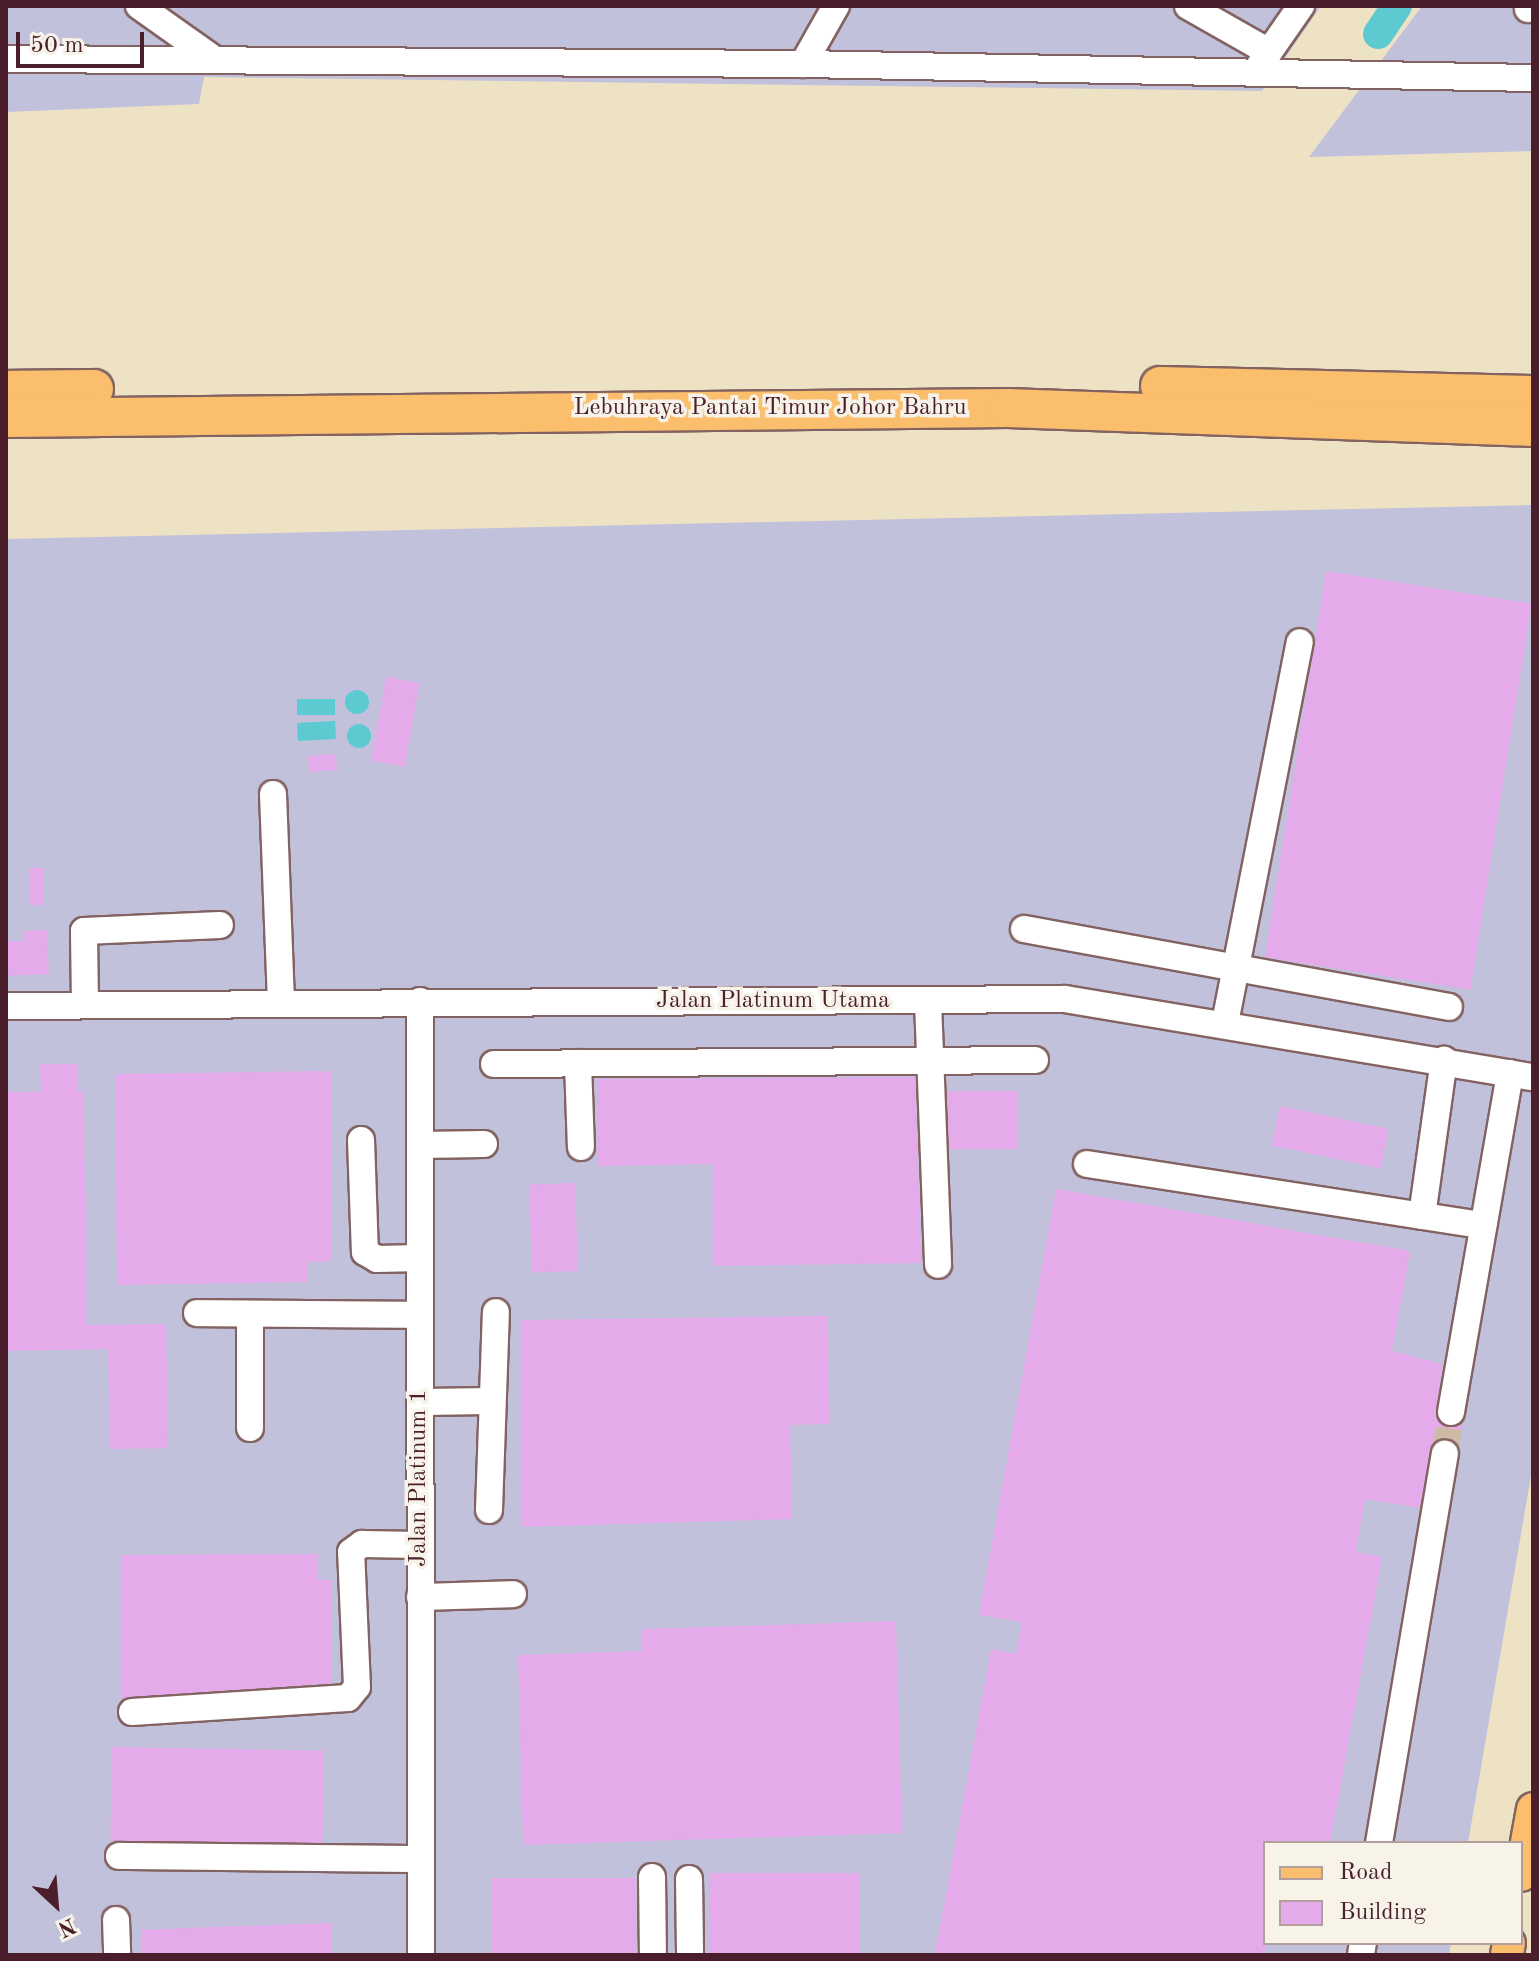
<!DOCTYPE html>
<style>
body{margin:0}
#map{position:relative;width:1539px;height:1961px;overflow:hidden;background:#eee2c5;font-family:"Old Standard TT",serif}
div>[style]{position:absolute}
.industrial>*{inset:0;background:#c2c1dc}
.water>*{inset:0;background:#5dcad2;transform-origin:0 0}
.round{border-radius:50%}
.river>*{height:30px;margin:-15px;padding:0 15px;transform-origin:15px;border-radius:15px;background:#5dcad2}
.building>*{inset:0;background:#e5aae9;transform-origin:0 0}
.minor-tunnel>*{height:26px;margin-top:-13px;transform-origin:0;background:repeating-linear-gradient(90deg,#cdbba6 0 26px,transparent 0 39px)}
.roads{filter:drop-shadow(2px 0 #836361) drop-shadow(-2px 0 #836361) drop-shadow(0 2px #836361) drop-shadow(0 -2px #836361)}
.minor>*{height:26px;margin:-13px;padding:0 13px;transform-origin:13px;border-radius:13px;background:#fff}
.major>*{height:32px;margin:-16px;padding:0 16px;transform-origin:16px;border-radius:16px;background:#fabe6d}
.highway>*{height:38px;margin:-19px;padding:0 19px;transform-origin:19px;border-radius:19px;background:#fabe6d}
span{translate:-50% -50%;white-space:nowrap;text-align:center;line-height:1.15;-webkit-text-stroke:7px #f7f3e8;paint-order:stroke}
.street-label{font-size:24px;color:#4a1f2b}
.frame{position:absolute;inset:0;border:8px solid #4a1f2b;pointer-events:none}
.legend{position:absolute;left:1263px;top:1841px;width:260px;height:104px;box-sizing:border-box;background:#f7f3e8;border:2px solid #b29e9c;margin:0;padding:10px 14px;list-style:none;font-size:24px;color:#4a1f2b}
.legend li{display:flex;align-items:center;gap:16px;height:40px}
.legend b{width:40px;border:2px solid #b29e9c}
.north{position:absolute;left:16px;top:1865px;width:80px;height:80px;-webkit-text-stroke:6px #f7f3e8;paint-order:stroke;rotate:154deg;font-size:22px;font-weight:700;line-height:32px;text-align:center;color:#4a1f2b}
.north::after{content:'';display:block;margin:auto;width:28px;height:36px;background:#4a1f2b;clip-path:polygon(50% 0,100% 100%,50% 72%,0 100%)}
.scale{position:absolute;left:16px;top:32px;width:128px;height:36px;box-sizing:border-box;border:4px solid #4a1f2b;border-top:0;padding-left:10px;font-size:24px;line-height:28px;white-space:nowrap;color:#4a1f2b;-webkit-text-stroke:6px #f7f3e8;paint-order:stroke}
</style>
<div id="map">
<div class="industrial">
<div style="clip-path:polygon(6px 6px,1321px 6px,1262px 91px,204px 77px,199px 104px,6px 112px)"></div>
<div style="clip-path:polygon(1422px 6px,1533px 6px,1533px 151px,1309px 157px)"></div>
<div style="clip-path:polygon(1533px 505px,1533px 1464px,1468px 1843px,1265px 1843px,1265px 1943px,1451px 1943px,1449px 1955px,6px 1955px,6px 539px)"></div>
</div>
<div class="water">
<div class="round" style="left:345px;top:690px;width:24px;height:24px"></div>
<div style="left:335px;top:699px;width:16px;height:38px;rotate:90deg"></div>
<div style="left:335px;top:721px;width:18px;height:38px;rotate:87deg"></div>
<div class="round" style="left:347px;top:724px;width:24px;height:24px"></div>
</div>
<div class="river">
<div style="left:1378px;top:34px;width:34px;rotate:-56deg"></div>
</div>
<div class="building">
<div style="left:1326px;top:571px;width:208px;height:391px;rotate:9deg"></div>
<div style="left:386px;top:677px;width:34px;height:85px;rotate:10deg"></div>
<div style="left:336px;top:754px;width:16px;height:28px;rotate:86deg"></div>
<div style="left:30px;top:868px;width:14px;height:37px"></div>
<div style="clip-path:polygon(47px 930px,49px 974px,6px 976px,6px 941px,24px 941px,24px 931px)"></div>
<div style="clip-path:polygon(40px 1064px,77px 1064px,77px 1091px,84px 1091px,86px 1325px,166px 1324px,168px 1448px,110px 1449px,108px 1349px,6px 1351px,6px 1092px,41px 1092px)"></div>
<div style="clip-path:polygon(331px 1071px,332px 1261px,308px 1262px,308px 1282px,117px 1285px,115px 1074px)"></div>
<div style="clip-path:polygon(915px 1077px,921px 1263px,714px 1266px,713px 1164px,598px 1166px,597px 1079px)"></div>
<div style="left:947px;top:1091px;width:71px;height:58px"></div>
<div style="left:1280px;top:1106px;width:111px;height:40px;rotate:12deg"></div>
<div style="left:575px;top:1183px;width:88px;height:46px;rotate:88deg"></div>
<div style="clip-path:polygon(1056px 1189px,1410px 1251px,1392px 1351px,1442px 1364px,1436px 1418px,1449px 1428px,1463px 1422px,1459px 1447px,1447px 1438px,1432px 1444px,1420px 1508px,1365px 1499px,1356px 1552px,1382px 1557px,1330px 1843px,1265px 1843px,1265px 1955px,935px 1955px,991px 1649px,1016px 1654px,1022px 1622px,979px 1615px)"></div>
<div style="clip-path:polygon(828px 1316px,829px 1424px,790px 1425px,792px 1519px,521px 1527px,521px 1320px)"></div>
<div style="clip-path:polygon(317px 1554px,317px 1580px,332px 1580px,332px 1683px,121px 1699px,122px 1555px)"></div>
<div style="clip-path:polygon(896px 1621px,902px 1833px,523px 1845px,518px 1655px,642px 1651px,641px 1629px)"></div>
<div style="left:112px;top:1747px;width:212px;height:94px;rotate:1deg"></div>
<div style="left:859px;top:1873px;width:82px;height:150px;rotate:90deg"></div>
<div style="left:492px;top:1878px;width:144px;height:77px"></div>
<div style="left:331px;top:1923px;width:32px;height:190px;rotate:88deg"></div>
</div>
<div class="minor-tunnel">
<div style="left:1445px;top:1454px;width:42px;rotate:-81.9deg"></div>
</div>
<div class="roads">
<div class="minor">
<div style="left:139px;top:6px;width:88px;rotate:35.3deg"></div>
<div style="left:1188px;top:6px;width:93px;rotate:29.6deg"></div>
<div style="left:1528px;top:9px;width:4px;rotate:-45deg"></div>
<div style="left:6px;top:59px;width:797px;rotate:0.36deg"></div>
<div style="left:803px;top:64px;width:730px;rotate:1.1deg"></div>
<div style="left:803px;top:64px;width:67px;rotate:-60.4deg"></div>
<div style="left:1260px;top:65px;width:72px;rotate:-55.2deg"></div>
<div style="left:273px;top:794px;width:208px;rotate:87.8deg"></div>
<div style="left:1024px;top:929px;width:432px;rotate:10.4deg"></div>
<div style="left:420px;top:1001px;width:954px;rotate:89.94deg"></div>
<div style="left:928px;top:1002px;width:263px;rotate:87.8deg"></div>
<div style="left:85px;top:1005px;width:74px;rotate:-90.8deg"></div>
<div style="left:84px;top:931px;width:136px;rotate:-2.5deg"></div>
<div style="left:6px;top:1006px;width:1059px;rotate:-0.38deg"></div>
<div style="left:1065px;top:999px;width:474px;rotate:9.5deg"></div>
<div style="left:1225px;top:1023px;width:388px;rotate:-78.9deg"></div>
<div style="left:578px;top:1063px;width:84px;rotate:88deg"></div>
<div style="left:494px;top:1064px;width:541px;rotate:-0.42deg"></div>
<div style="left:361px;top:1140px;width:112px;rotate:88deg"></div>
<div style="left:365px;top:1252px;width:14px;rotate:30deg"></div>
<div style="left:377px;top:1259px;width:43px;rotate:-1.3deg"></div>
<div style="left:420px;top:1145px;width:64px;rotate:-0.9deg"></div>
<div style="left:1087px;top:1164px;width:401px;rotate:8.8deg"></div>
<div style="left:1422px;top:1216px;width:158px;rotate:-82deg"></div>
<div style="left:197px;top:1313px;width:223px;rotate:0.5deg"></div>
<div style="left:420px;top:1402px;width:72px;rotate:-0.8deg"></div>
<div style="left:1451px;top:1412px;width:344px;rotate:-80.1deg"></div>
<div style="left:250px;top:1428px;width:114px;rotate:-90deg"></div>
<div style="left:489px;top:1510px;width:198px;rotate:-88deg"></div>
<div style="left:420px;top:1597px;width:93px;rotate:-1.8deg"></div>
<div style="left:132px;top:1712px;width:216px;rotate:-3.7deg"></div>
<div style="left:348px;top:1698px;width:14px;rotate:-51deg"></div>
<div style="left:357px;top:1687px;width:135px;rotate:-92.5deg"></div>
<div style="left:351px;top:1552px;width:14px;rotate:-36deg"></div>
<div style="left:362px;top:1544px;width:58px;rotate:1deg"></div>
<div style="left:1379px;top:1843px;width:395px;rotate:-80.4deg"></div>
<div style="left:119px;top:1856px;width:302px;rotate:0.6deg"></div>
<div style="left:652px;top:1877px;width:78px;rotate:89.3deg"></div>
<div style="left:689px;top:1879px;width:76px;rotate:89.2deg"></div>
<div style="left:116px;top:1920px;width:35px;rotate:88deg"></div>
<div style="left:1361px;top:1955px;width:12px;rotate:-81deg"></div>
</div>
<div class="major">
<div style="left:1521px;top:1875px;width:67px;rotate:-79.7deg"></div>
<div style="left:1507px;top:1955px;width:12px;rotate:-81deg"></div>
</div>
<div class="highway">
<div style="left:1160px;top:386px;width:373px;rotate:1.4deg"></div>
<div style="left:6px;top:390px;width:88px;rotate:-0.7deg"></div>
<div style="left:6px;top:418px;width:1002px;rotate:-0.57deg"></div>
<div style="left:1008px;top:408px;width:525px;rotate:2.07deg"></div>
</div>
</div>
<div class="street-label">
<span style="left:770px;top:409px">Lebuhraya Pantai Timur Johor Bahru</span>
<span style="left:773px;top:1002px">Jalan Platinum Utama</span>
<span style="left:420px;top:1478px;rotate:-90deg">Jalan Platinum 1</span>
</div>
<div class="frame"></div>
<ul class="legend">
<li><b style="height:10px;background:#fabe6d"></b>Road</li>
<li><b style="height:22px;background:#e5aae9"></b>Building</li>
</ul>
<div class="north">N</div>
<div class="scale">50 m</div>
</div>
